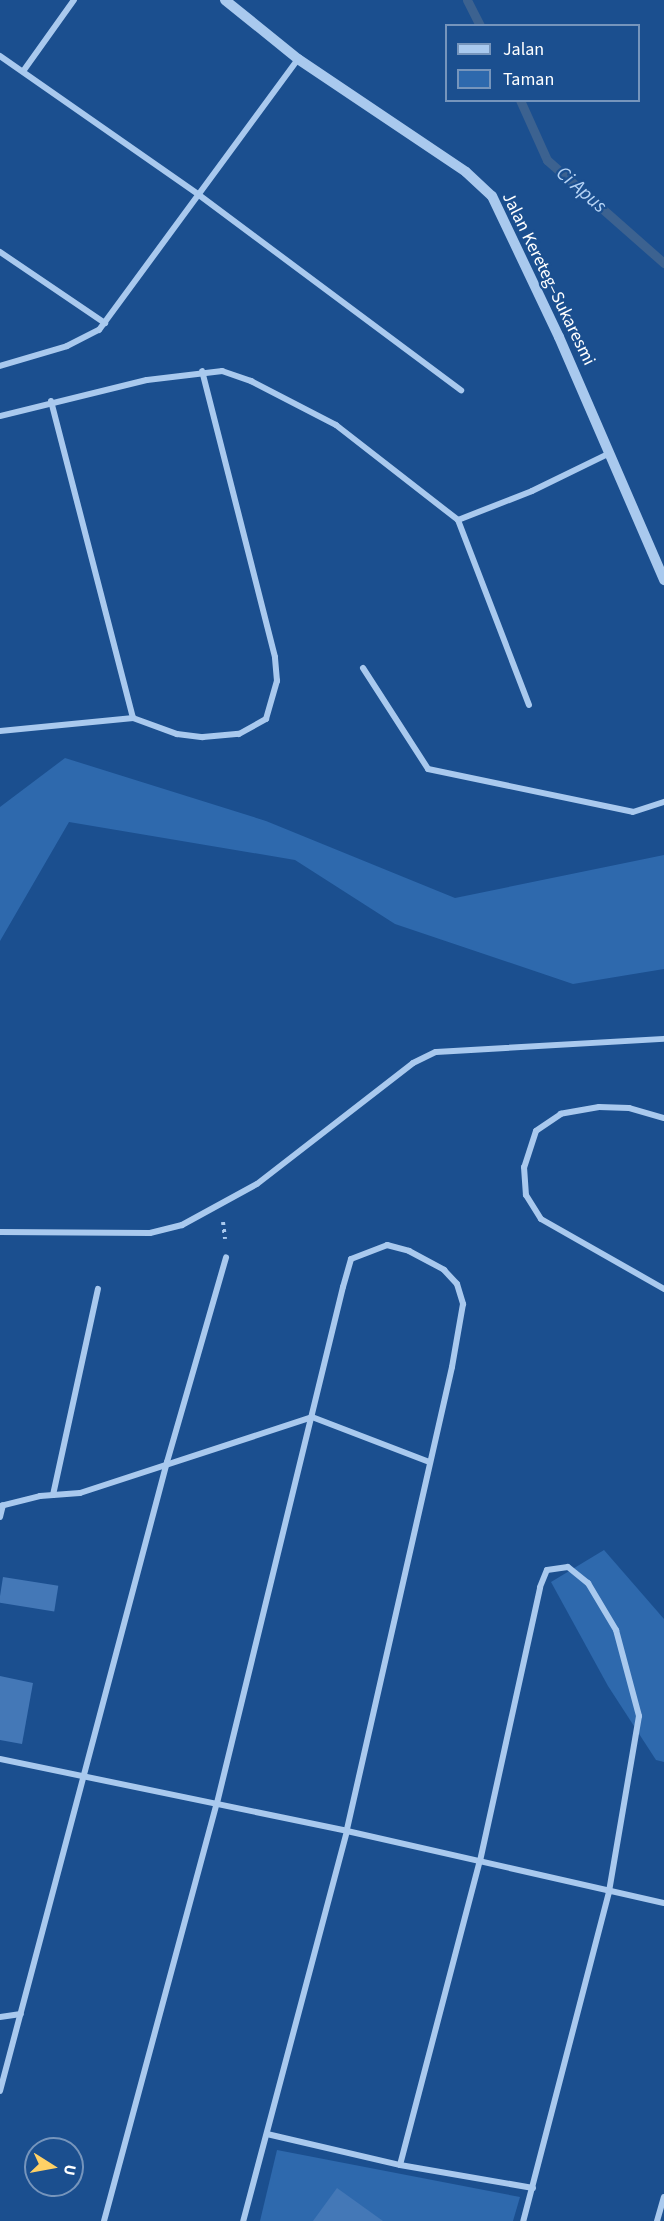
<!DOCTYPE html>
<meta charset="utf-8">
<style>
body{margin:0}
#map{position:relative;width:664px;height:2221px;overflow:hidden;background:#1b4f8f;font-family:"Source Sans 3",sans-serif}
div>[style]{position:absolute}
.green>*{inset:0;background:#2e69ad}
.stream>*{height:9px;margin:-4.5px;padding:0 4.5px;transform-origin:4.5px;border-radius:4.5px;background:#3c6290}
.building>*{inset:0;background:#4478b7;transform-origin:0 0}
.path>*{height:4px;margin-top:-2px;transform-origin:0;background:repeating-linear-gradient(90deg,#a9c9ee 0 3px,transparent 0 7.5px)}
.minor>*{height:6px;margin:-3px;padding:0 3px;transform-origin:3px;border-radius:3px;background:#a9c9ee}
.tertiary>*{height:10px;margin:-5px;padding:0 5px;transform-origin:5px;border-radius:5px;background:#a9c9ee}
span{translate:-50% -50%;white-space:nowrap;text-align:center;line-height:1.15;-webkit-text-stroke:4.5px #1b4f8f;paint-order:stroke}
.street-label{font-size:18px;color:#fff}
.water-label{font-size:20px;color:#b5d3f5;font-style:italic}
.legend{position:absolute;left:445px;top:24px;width:195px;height:78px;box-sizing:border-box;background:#1b4f8f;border:2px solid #7695bc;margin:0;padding:8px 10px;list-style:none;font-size:18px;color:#fff}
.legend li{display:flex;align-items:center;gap:12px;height:30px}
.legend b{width:30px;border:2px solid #7695bc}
.north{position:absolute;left:24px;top:2137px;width:60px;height:60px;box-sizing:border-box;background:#1b4f8f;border:2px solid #7695bc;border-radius:50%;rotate:101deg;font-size:16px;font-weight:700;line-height:24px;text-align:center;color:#fff}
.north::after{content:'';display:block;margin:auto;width:21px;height:27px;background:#ffd166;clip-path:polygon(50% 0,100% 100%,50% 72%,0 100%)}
</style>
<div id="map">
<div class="green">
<div style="clip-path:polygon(65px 758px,266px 821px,455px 898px,664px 855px,664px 969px,573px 984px,395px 924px,295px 860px,69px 822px,0 941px,0 807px)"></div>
<div style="clip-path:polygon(604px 1550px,664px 1619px,664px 1762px,656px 1760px,608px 1686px,551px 1582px)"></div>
<div style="clip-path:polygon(277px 2150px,520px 2197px,513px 2221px,260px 2221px)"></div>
</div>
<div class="stream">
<div style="left:467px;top:0;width:29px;rotate:63deg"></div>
<div style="left:520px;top:100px;width:66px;rotate:65.8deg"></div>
<div style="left:547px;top:160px;width:156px;rotate:41.4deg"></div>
</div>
<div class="building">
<div style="left:3px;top:1577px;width:56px;height:26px;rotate:9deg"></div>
<div style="clip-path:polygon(0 1676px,33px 1683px,22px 1744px,0 1740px)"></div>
<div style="clip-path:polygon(337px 2188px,383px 2221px,313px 2221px)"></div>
</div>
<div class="path">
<div style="left:223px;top:1222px;width:17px;rotate:83deg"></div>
</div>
<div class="minor">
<div style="left:0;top:56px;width:243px;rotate:34.9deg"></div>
<div style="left:199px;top:195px;width:327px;rotate:36.7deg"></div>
<div style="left:24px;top:70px;width:86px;rotate:-54.5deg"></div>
<div style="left:0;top:252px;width:127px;rotate:34.1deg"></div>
<div style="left:0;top:366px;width:70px;rotate:-16.6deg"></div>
<div style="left:67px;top:346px;width:36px;rotate:-27deg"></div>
<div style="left:99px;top:330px;width:336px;rotate:-53.7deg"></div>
<div style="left:51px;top:401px;width:327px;rotate:75.5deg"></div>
<div style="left:0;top:416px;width:151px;rotate:-13.8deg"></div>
<div style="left:147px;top:380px;width:76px;rotate:-6.8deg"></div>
<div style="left:222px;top:371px;width:31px;rotate:19deg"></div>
<div style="left:251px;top:381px;width:96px;rotate:27.4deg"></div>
<div style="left:336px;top:425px;width:155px;rotate:37.9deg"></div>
<div style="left:458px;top:520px;width:79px;rotate:-21.4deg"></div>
<div style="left:532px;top:491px;width:87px;rotate:-26deg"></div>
<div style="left:458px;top:520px;width:198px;rotate:69deg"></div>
<div style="left:363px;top:668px;width:120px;rotate:57.2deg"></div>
<div style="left:428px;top:769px;width:209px;rotate:11.8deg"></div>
<div style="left:633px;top:812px;width:33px;rotate:-18deg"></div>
<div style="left:0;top:731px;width:134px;rotate:-5.6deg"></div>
<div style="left:133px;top:718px;width:47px;rotate:20deg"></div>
<div style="left:177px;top:734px;width:26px;rotate:7deg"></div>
<div style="left:203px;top:737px;width:36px;rotate:-5deg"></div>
<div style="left:239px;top:734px;width:31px;rotate:-29deg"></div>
<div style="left:266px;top:719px;width:40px;rotate:-74deg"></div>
<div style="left:277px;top:681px;width:24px;rotate:-95deg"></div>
<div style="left:275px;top:657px;width:295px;rotate:-104.3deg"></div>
<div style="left:664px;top:1118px;width:36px;rotate:-164deg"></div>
<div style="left:629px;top:1108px;width:30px;rotate:-178deg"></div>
<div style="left:599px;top:1107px;width:39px;rotate:170deg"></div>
<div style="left:561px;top:1114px;width:30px;rotate:146deg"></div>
<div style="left:536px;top:1131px;width:38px;rotate:108deg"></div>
<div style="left:524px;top:1167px;width:28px;rotate:86deg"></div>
<div style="left:526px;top:1195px;width:28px;rotate:58deg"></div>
<div style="left:541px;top:1219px;width:142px;rotate:29.6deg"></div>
<div style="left:0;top:1232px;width:150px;rotate:0.4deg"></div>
<div style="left:150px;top:1233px;width:33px;rotate:-14deg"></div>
<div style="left:182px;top:1225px;width:85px;rotate:-28.7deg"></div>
<div style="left:257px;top:1184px;width:197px;rotate:-37.8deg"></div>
<div style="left:413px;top:1063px;width:25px;rotate:-26deg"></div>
<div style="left:436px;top:1052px;width:228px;rotate:-3.3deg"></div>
<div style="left:53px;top:1495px;width:211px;rotate:-77.7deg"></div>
<div style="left:0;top:1506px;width:41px;rotate:-14deg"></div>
<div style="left:40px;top:1496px;width:40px;rotate:-4.3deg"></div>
<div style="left:80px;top:1493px;width:244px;rotate:-18.1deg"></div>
<div style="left:312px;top:1417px;width:125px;rotate:21deg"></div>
<div style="left:0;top:1517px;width:12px;rotate:-76deg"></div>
<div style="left:0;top:1759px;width:354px;rotate:11.7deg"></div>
<div style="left:347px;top:1831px;width:325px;rotate:12.8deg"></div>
<div style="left:0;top:2017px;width:21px;rotate:-8deg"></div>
<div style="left:0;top:2091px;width:651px;rotate:-75.13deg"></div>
<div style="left:167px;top:1462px;width:213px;rotate:-73.9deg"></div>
<div style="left:267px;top:2134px;width:137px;rotate:13.1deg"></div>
<div style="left:400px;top:2165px;width:135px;rotate:9.8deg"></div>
<div style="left:400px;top:2165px;width:314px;rotate:-75.3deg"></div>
<div style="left:480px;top:1861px;width:280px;rotate:-77.6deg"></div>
<div style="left:540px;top:1587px;width:18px;rotate:-68deg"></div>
<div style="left:547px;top:1570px;width:21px;rotate:-8deg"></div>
<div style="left:568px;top:1567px;width:26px;rotate:39deg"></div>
<div style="left:588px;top:1583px;width:55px;rotate:59.2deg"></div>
<div style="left:616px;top:1630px;width:89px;rotate:75deg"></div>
<div style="left:639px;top:1716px;width:179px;rotate:99.7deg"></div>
<div style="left:609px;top:1892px;width:340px;rotate:104.6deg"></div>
<div style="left:104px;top:2221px;width:433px;rotate:-74.9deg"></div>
<div style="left:217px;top:1803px;width:531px;rotate:-76.28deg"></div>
<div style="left:343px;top:1287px;width:29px;rotate:-74deg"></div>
<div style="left:351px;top:1259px;width:39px;rotate:-21deg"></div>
<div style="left:387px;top:1245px;width:23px;rotate:15deg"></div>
<div style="left:409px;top:1251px;width:40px;rotate:28deg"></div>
<div style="left:444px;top:1270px;width:19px;rotate:47deg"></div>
<div style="left:457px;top:1284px;width:21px;rotate:73deg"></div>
<div style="left:463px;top:1304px;width:64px;rotate:99.9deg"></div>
<div style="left:452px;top:1367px;width:476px;rotate:102.8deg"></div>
<div style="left:347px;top:1831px;width:404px;rotate:104.9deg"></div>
<div style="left:657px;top:2221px;width:25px;rotate:-74deg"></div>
</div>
<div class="tertiary">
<div style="left:225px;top:0;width:94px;rotate:38.9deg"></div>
<div style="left:298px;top:59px;width:202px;rotate:33.9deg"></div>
<div style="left:466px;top:172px;width:35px;rotate:43deg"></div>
<div style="left:492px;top:196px;width:156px;rotate:64.6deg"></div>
<div style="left:559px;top:337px;width:265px;rotate:66.6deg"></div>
</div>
<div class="street-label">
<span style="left:548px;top:279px;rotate:64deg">Jalan Kereteg–Sukaresmi</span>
</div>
<div class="water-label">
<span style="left:581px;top:190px;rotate:41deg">Ci Apus</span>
</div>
<ul class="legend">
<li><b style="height:8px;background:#a9c9ee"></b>Jalan</li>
<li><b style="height:16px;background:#2e69ad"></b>Taman</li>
</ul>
<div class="north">U</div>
</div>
